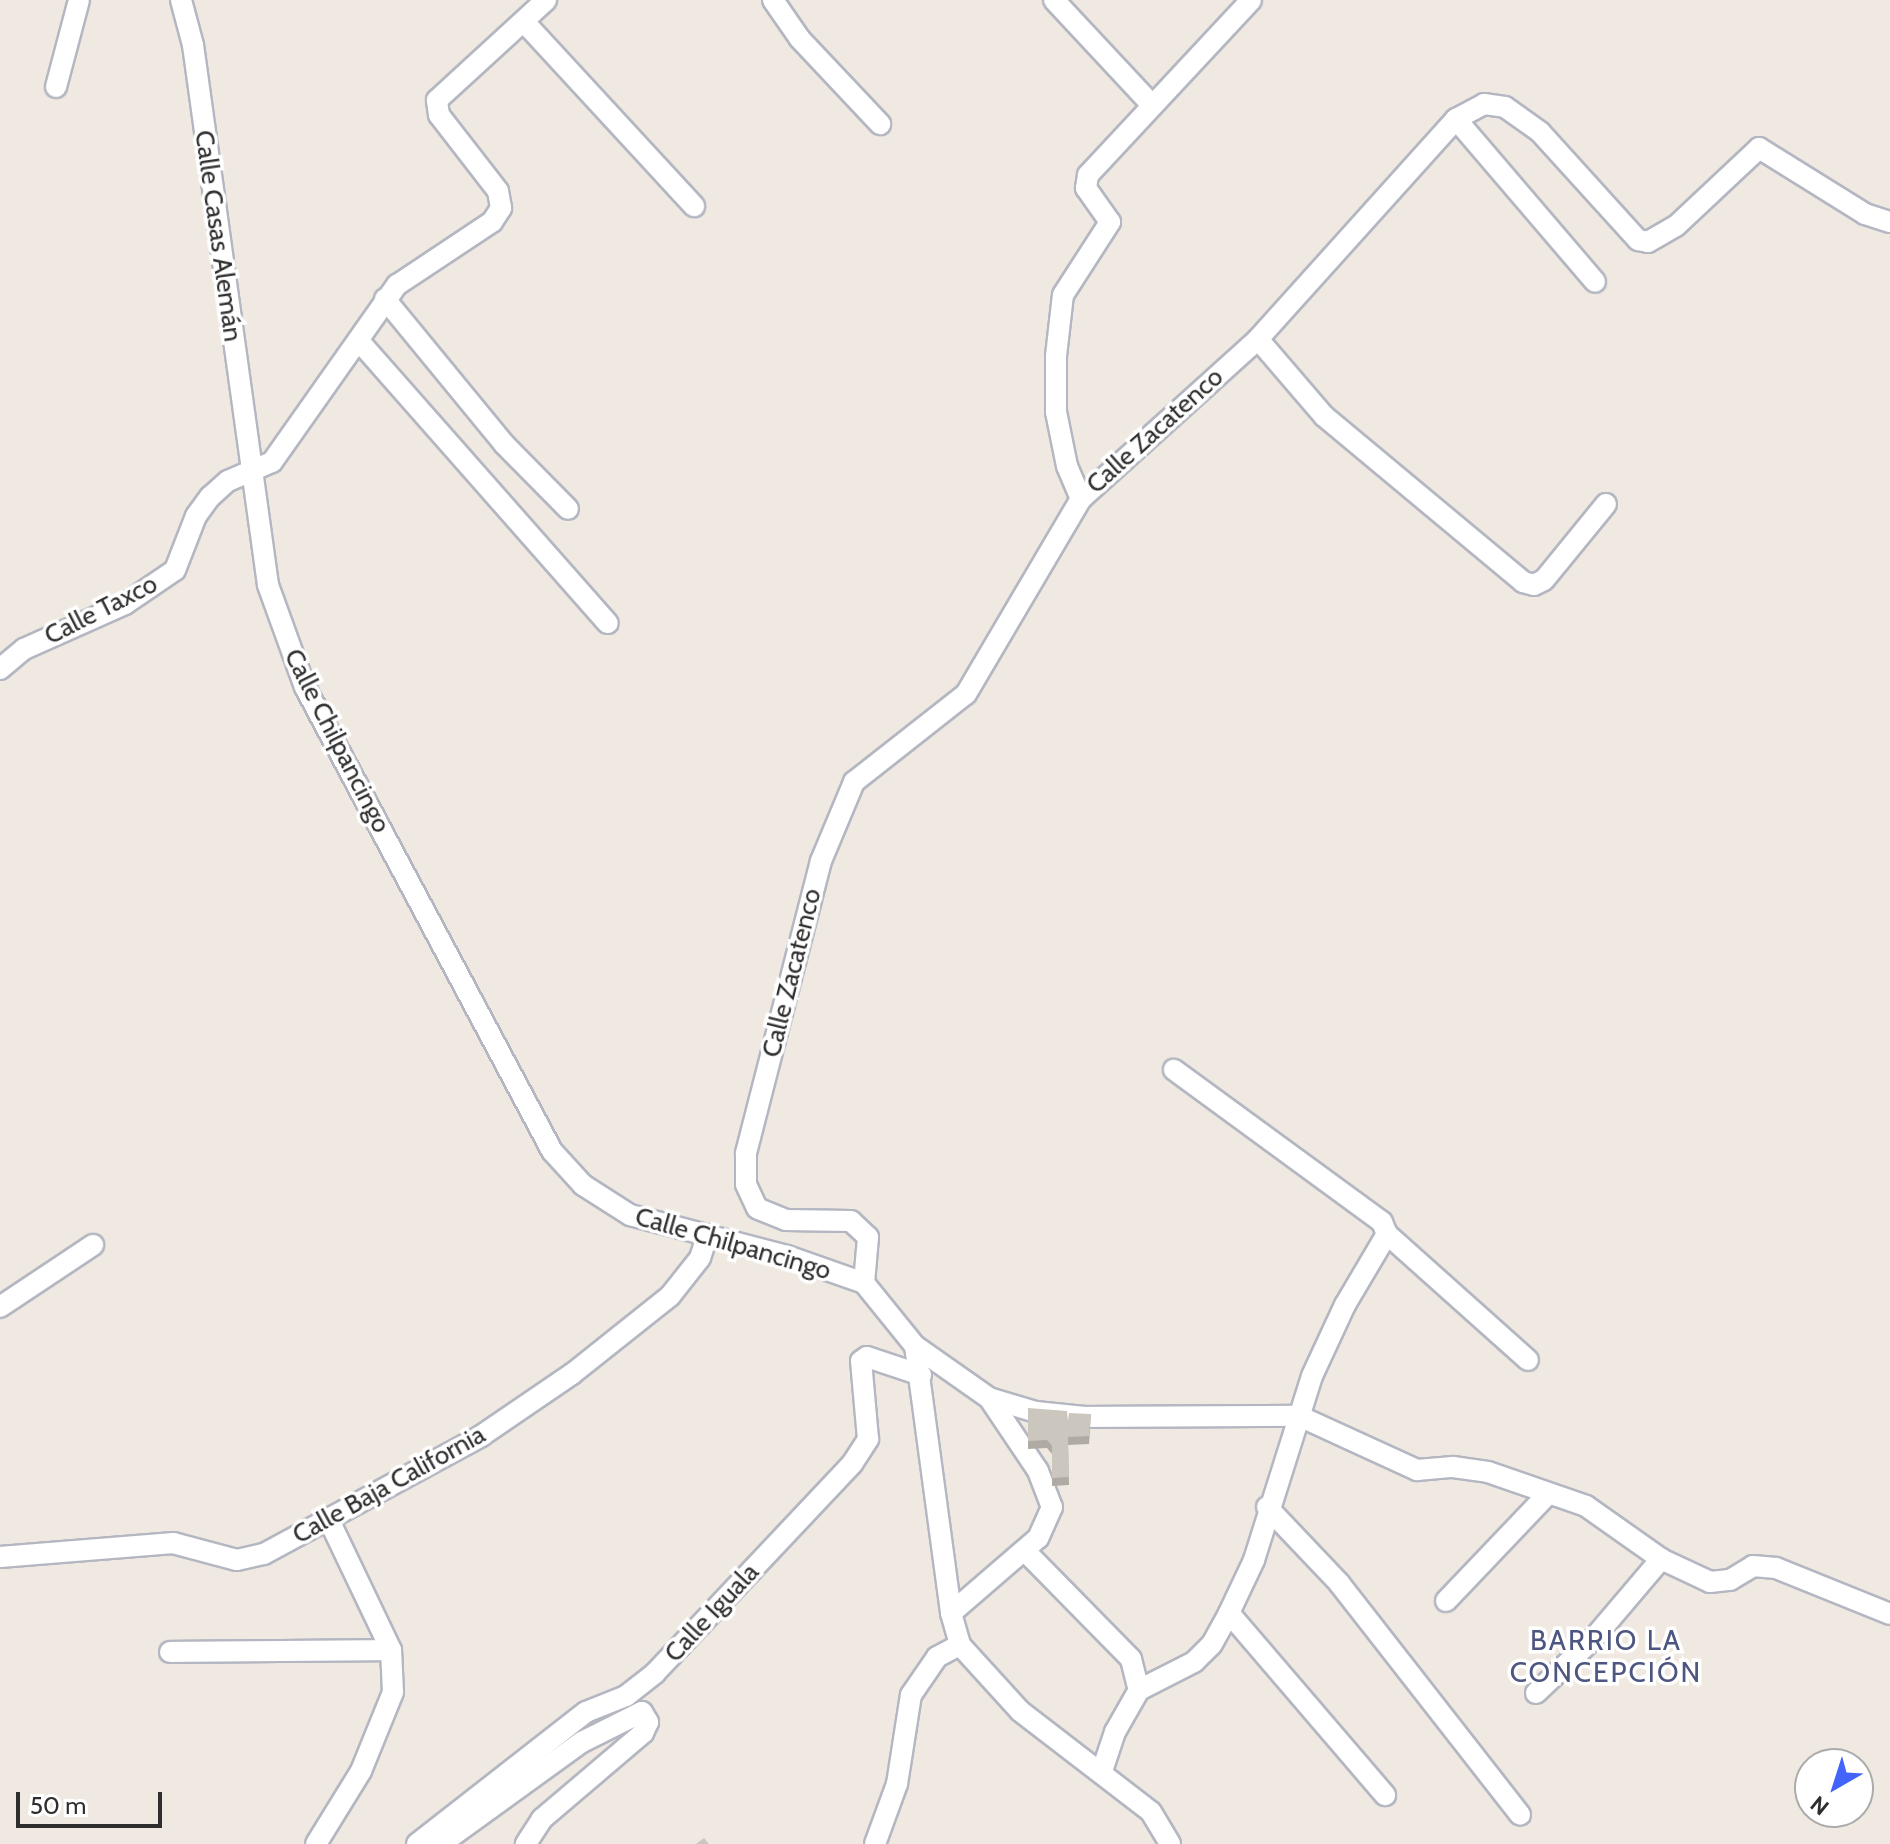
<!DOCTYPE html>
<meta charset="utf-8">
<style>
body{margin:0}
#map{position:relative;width:1890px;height:1844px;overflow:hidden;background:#efe9e1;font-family:Cabin,sans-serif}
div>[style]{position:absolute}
.roads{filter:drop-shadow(2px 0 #b4b7c1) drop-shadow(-2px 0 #b4b7c1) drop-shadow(0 2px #b4b7c1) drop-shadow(0 -2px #b4b7c1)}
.minor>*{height:20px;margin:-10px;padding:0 10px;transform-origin:10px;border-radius:10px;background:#fff}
.wall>*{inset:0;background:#afaba4}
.building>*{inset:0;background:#cbc7bf}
span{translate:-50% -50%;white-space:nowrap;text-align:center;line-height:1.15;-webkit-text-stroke:7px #fff;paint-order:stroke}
.street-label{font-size:26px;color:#2e2e2e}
.neighbourhood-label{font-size:28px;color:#4d5680;letter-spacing:2px}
.north{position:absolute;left:1794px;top:1748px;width:80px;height:80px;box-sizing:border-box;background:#fff;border:2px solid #ababab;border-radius:50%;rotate:219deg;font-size:22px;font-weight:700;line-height:32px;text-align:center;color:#2e2e2e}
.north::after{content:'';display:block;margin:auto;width:28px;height:36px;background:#4264fb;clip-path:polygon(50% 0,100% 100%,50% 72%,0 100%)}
.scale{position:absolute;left:16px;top:1792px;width:146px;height:36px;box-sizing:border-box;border:4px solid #2e2e2e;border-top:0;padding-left:10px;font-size:24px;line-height:28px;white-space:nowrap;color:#2e2e2e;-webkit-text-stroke:6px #fff;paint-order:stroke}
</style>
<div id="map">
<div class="roads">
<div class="minor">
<div style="left:181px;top:0;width:47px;rotate:75.1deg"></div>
<div style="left:193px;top:45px;width:545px;rotate:82.09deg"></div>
<div style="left:268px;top:585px;width:109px;rotate:70.1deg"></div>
<div style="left:305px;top:687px;width:526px;rotate:61.97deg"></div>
<div style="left:552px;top:1151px;width:46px;rotate:47.6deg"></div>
<div style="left:583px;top:1185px;width:56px;rotate:32.6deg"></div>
<div style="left:630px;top:1215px;width:162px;rotate:14.6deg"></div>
<div style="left:787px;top:1256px;width:82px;rotate:19.3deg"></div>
<div style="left:864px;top:1283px;width:81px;rotate:51deg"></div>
<div style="left:915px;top:1346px;width:269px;rotate:82.3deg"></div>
<div style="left:951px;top:1613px;width:33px;rotate:74deg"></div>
<div style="left:960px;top:1645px;width:89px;rotate:47.7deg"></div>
<div style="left:1020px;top:1711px;width:165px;rotate:37.6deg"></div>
<div style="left:1151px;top:1812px;width:37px;rotate:59deg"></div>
<div style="left:773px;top:0;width:47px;rotate:55.3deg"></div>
<div style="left:800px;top:39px;width:117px;rotate:46.7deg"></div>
<div style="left:1054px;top:0;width:141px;rotate:47deg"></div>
<div style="left:526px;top:24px;width:248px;rotate:47.3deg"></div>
<div style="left:56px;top:87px;width:90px;rotate:-75.2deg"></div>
<div style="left:1456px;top:119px;width:214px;rotate:49.5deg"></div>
<div style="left:385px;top:299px;width:188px;rotate:50.6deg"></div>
<div style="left:504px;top:444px;width:91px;rotate:45.4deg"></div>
<div style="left:1258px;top:339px;width:101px;rotate:49.4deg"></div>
<div style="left:1324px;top:416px;width:259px;rotate:39.8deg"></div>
<div style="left:1523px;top:582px;width:11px;rotate:15deg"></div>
<div style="left:1534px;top:585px;width:11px;rotate:-27deg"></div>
<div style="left:1544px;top:580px;width:98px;rotate:-50.8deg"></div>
<div style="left:359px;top:341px;width:376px;rotate:48.6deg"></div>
<div style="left:1081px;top:499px;width:36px;rotate:-113deg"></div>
<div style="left:1067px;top:466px;width:55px;rotate:-101.5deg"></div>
<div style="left:1056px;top:412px;width:56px;rotate:-90deg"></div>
<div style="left:1056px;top:356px;width:61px;rotate:-83.5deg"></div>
<div style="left:1063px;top:295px;width:87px;rotate:-57.2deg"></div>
<div style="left:1110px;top:222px;width:42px;rotate:-125.2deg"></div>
<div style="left:1086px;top:188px;width:13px;rotate:-81deg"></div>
<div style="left:1088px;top:175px;width:239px;rotate:-47deg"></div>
<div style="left:0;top:669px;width:31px;rotate:-40deg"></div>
<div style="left:24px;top:649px;width:111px;rotate:-24deg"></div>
<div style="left:125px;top:604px;width:60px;rotate:-34.2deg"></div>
<div style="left:175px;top:570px;width:58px;rotate:-68.7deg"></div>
<div style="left:196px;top:516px;width:24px;rotate:-54deg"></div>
<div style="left:210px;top:497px;width:24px;rotate:-42deg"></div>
<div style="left:228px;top:481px;width:48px;rotate:-23.4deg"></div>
<div style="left:272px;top:462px;width:217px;rotate:-54.8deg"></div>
<div style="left:397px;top:285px;width:114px;rotate:-33.6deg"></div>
<div style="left:492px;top:222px;width:17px;rotate:-57deg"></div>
<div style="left:501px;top:208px;width:17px;rotate:-100deg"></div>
<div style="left:498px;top:191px;width:96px;rotate:-127.8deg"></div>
<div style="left:439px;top:115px;width:15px;rotate:-98deg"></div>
<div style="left:437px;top:100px;width:148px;rotate:-42.5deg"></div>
<div style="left:1387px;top:1234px;width:189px;rotate:41.8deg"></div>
<div style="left:864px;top:1283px;width:46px;rotate:-85deg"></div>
<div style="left:868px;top:1237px;width:23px;rotate:-137deg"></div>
<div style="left:851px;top:1221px;width:65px;rotate:-179.1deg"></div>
<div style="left:786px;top:1220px;width:31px;rotate:-158deg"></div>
<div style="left:757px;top:1208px;width:26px;rotate:-115deg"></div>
<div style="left:746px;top:1184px;width:31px;rotate:-90deg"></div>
<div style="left:746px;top:1153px;width:301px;rotate:-75.6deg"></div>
<div style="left:821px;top:861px;width:86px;rotate:-67.3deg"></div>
<div style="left:854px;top:782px;width:142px;rotate:-38.2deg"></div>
<div style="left:966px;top:694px;width:226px;rotate:-59.5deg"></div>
<div style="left:1081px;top:499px;width:239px;rotate:-42.1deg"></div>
<div style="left:1258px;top:339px;width:296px;rotate:-48deg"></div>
<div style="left:1456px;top:119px;width:32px;rotate:-28deg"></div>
<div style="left:1484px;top:104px;width:21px;rotate:8deg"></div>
<div style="left:1505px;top:107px;width:43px;rotate:35.5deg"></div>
<div style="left:1540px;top:132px;width:146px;rotate:47.8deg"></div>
<div style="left:1638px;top:240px;width:10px;rotate:11deg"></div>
<div style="left:1648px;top:242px;width:32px;rotate:-30deg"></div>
<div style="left:1676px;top:226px;width:114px;rotate:-43.2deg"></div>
<div style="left:1759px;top:148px;width:125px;rotate:31.9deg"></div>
<div style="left:1865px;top:214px;width:26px;rotate:18deg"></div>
<div style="left:0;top:1307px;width:112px;rotate:-33.7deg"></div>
<div style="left:915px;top:1346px;width:90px;rotate:35.1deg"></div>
<div style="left:989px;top:1398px;width:88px;rotate:56.1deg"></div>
<div style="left:1038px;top:1471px;width:39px;rotate:69deg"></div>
<div style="left:1052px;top:1507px;width:34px;rotate:114deg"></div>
<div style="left:1038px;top:1538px;width:115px;rotate:139.2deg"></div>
<div style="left:989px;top:1398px;width:49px;rotate:16.6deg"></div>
<div style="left:1036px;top:1412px;width:49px;rotate:5.8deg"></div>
<div style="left:1085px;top:1417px;width:214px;rotate:-0.3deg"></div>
<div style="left:1299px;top:1416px;width:130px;rotate:24.6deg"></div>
<div style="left:1417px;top:1470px;width:36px;rotate:-5deg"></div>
<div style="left:1453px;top:1467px;width:35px;rotate:8deg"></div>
<div style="left:1488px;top:1472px;width:104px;rotate:19.1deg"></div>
<div style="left:1586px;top:1506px;width:92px;rotate:35.2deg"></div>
<div style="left:1661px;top:1559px;width:54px;rotate:25.1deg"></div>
<div style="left:1710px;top:1582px;width:20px;rotate:-6deg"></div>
<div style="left:1730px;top:1580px;width:27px;rotate:-31deg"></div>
<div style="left:1753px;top:1566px;width:23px;rotate:5deg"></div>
<div style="left:1776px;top:1568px;width:123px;rotate:22deg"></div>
<div style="left:1267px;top:1507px;width:105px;rotate:46.5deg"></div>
<div style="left:1339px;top:1583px;width:294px;rotate:52deg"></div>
<div style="left:1025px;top:1551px;width:151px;rotate:45.5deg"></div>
<div style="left:1131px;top:1659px;width:32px;rotate:76deg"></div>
<div style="left:0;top:1557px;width:174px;rotate:-4.6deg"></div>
<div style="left:173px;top:1543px;width:66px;rotate:14.9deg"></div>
<div style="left:237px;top:1560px;width:28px;rotate:-13deg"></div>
<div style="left:264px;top:1554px;width:247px;rotate:-28.5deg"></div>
<div style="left:481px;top:1436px;width:110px;rotate:-34.3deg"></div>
<div style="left:572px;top:1374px;width:125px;rotate:-38.5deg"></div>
<div style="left:670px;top:1296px;width:48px;rotate:-51.7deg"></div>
<div style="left:700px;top:1258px;width:23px;rotate:-72deg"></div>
<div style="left:1446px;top:1601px;width:148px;rotate:-46.4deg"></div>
<div style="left:1229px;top:1613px;width:240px;rotate:49.4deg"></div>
<div style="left:170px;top:1652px;width:221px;rotate:-0.5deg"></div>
<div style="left:1536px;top:1693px;width:80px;rotate:-43.5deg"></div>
<div style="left:1594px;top:1638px;width:104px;rotate:-49.7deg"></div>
<div style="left:1102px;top:1771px;width:41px;rotate:-71.6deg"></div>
<div style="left:1115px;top:1732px;width:48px;rotate:-60.3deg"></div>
<div style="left:1139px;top:1690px;width:62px;rotate:-27deg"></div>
<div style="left:1194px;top:1662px;width:25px;rotate:-45deg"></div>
<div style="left:1212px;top:1644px;width:35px;rotate:-61deg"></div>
<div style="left:1229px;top:1613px;width:59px;rotate:-64.7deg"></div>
<div style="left:1254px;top:1560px;width:193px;rotate:-72.5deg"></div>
<div style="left:1312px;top:1376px;width:78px;rotate:-65.1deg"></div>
<div style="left:1345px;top:1305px;width:82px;rotate:-59.4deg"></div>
<div style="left:1387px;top:1234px;width:13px;rotate:-113deg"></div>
<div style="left:1382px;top:1222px;width:258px;rotate:-143.8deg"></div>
<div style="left:316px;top:1844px;width:86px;rotate:-58.3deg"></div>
<div style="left:361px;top:1771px;width:85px;rotate:-67.9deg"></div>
<div style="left:393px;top:1692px;width:42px;rotate:-92.7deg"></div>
<div style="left:391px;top:1650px;width:146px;rotate:-115.5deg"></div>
<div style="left:417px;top:1844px;width:214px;rotate:-38deg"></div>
<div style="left:586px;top:1712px;width:43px;rotate:-21.8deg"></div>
<div style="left:626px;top:1696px;width:37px;rotate:-38deg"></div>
<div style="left:655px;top:1673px;width:287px;rotate:-46.7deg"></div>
<div style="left:852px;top:1464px;width:30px;rotate:-57deg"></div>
<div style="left:868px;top:1439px;width:78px;rotate:-95.1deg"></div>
<div style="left:861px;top:1361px;width:7px;rotate:-34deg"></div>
<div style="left:867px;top:1357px;width:57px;rotate:18.4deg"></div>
<div style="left:441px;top:1844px;width:174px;rotate:-35.9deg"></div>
<div style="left:582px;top:1742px;width:67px;rotate:-26.6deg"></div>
<div style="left:642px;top:1712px;width:12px;rotate:59deg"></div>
<div style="left:648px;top:1722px;width:12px;rotate:114deg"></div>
<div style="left:643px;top:1733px;width:133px;rotate:139.6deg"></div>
<div style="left:542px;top:1819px;width:30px;rotate:123deg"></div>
<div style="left:875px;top:1844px;width:64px;rotate:-69.9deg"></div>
<div style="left:897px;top:1784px;width:90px;rotate:-81.1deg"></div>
<div style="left:911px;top:1695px;width:46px;rotate:-55.6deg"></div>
<div style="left:937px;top:1657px;width:26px;rotate:-28deg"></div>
</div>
</div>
<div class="wall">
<div style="clip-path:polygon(1028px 1408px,1068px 1421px,1091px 1414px,1089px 1444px,1068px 1445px,1069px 1485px,1052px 1486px,1052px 1454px,1047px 1448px,1028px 1449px)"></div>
</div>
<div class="building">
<div style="clip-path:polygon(1028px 1408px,1067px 1411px,1068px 1421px,1069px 1413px,1091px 1414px,1089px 1436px,1068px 1437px,1069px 1477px,1052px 1478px,1052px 1446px,1047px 1440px,1028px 1441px)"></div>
<div style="clip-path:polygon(704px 1838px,709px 1844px,696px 1844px)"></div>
</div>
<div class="street-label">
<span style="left:218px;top:236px;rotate:82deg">Calle Casas Alemán</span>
<span style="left:1155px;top:431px;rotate:-42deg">Calle Zacatenco</span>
<span style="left:101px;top:610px;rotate:-27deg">Calle Taxco</span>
<span style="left:337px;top:741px;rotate:63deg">Calle Chilpancingo</span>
<span style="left:792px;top:973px;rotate:-76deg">Calle Zacatenco</span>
<span style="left:733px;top:1244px;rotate:16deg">Calle Chilpancingo</span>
<span style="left:389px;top:1485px;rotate:-29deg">Calle Baja California</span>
<span style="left:712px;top:1613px;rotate:-47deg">Calle Iguala</span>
</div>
<div class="neighbourhood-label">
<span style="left:1606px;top:1656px">BARRIO LA<br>CONCEPCIÓN</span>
</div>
<div class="north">N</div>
<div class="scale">50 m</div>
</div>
